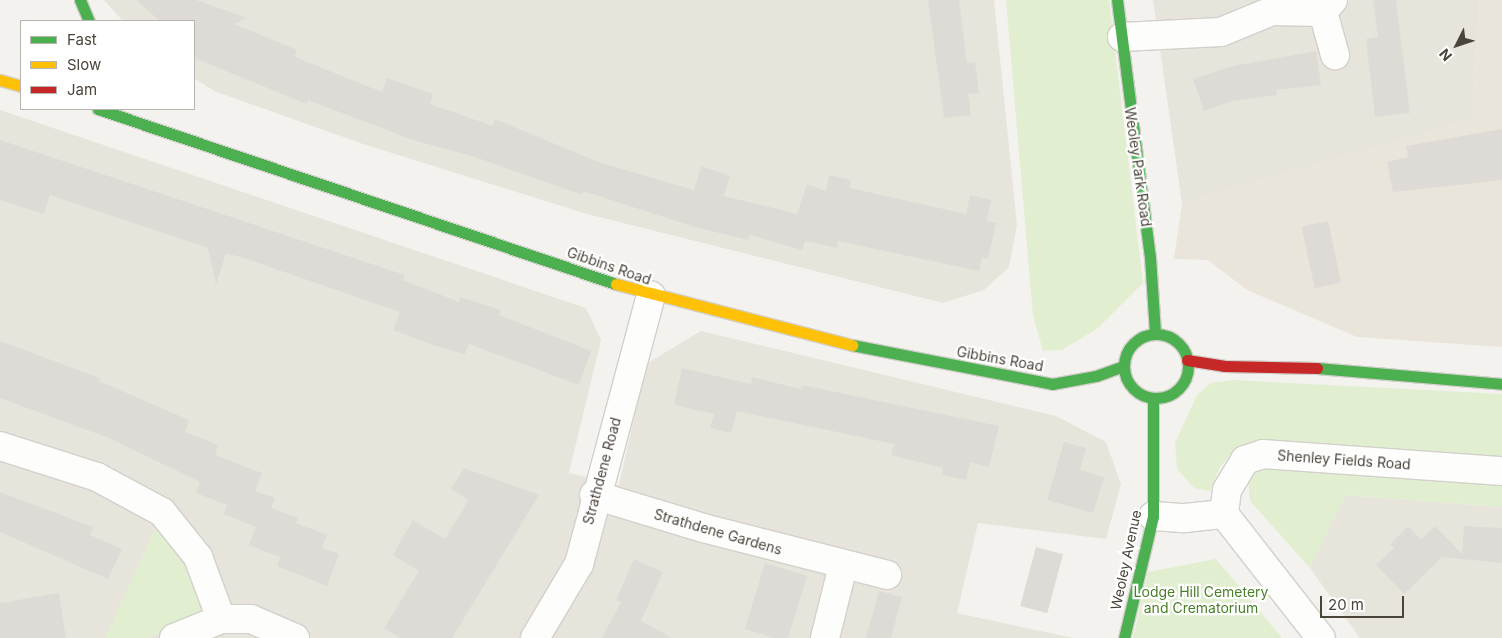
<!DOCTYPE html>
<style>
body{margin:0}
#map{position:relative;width:1502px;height:638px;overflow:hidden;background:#f4f2ee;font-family:Inter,sans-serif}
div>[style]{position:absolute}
.residential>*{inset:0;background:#e7e4dc}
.education>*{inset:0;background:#eae5da}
.green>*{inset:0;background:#e1eecf}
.building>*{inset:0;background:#dedbd6;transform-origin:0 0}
.roads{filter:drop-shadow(1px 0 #d2d0cb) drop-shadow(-1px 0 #d2d0cb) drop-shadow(0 1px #d2d0cb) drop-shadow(0 -1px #d2d0cb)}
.street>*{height:28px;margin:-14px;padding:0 14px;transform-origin:14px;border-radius:14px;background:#fdfdfc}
.fast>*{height:11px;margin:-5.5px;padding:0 5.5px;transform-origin:5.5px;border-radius:5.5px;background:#4caf50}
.fast>.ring{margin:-5.5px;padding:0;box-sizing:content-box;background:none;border:11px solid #4caf50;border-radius:50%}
.slow>*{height:11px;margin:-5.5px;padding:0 5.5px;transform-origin:5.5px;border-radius:5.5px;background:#ffc107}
.jam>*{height:11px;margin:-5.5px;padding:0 5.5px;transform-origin:5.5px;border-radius:5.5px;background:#c62828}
span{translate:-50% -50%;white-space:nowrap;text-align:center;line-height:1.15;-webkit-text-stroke:4.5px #fff;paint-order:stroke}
.street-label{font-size:14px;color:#4b4439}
.park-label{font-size:14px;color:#4a7f2a}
.legend{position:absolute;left:20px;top:20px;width:175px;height:90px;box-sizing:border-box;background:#fff;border:1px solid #b7b4b0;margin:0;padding:6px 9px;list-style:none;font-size:15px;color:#4b4439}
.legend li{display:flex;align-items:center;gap:10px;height:25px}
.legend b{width:25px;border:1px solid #b7b4b0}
.north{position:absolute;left:1432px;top:20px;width:50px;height:50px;-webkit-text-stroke:4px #fff;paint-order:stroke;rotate:229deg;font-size:14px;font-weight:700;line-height:20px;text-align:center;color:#4b4439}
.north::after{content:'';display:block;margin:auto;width:18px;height:22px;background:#4b4439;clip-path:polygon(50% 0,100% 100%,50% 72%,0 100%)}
.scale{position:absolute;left:1320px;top:596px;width:84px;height:22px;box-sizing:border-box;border:2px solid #4b4439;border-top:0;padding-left:6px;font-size:15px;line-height:18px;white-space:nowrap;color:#4b4439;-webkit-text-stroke:4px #fff;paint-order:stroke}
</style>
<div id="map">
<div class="residential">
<div style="clip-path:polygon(104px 0,994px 0,1017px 225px,1009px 267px,984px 290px,943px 303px,587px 214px,363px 144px,214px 91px,194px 78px,194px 21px,123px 21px)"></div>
<div style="clip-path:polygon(1153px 0,1480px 0,1472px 120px,1182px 204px)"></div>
<div style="clip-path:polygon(0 110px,586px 308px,601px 340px,569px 473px,619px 485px,646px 364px,701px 331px,1056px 416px,1106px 442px,1121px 484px,1106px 539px,978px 523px,957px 613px,1073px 638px,0 638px)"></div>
<div style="clip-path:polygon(1345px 495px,1502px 507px,1502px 638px,1360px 638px,1310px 568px)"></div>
</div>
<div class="education">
<div style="clip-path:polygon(1480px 0,1502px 0,1502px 347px,1357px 337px,1247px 290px,1208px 260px,1174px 259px,1182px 204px,1472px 120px)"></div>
</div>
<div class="green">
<div style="clip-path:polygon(1006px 0,1109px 0,1143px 283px,1098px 328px,1062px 350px,1043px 351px,1033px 316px)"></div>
<div style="clip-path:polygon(1233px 380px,1502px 394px,1502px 456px,1255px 442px,1232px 452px,1220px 467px,1210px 491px,1194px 488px,1177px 469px,1175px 443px,1197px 395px,1211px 383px)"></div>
<div style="clip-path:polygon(1263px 468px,1502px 485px,1502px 507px,1345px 495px,1310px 568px,1250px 501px,1248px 479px)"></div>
<div style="clip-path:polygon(158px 522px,184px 555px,197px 590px,201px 615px,149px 638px,105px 638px)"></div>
<div style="clip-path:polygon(1216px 559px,1282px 638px,1133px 638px,1148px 572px)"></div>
</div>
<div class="building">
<div style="clip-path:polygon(136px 0,196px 0,247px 18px,234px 24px,297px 50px,295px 57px,382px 92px,387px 78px,433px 94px,430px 104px,493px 126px,495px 119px,601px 163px,694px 190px,701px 166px,730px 176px,724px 196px,797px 214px,807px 184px,826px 191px,829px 175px,851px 180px,850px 188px,966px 214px,970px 195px,991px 200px,987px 221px,996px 223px,988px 259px,982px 258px,979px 271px,838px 241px,837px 248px,805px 241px,802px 250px,750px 235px,748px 240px,695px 227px,583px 191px,582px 195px,472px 156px,416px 141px,308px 100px,307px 104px,194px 58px,194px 21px,160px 21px)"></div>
<div style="clip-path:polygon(928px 0,959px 0,967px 63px,975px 62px,979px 93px,968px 94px,971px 115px,944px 118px)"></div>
<div style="clip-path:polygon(1373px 0,1396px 0,1410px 113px,1375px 117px,1366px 39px,1378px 37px)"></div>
<div style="clip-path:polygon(1316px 51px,1321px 85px,1276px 90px,1277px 95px,1232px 101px,1204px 111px,1193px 79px,1229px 67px)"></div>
<div style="clip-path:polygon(1502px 129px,1502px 180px,1393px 192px,1387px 162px,1408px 157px,1406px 146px)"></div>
<div style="clip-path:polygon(0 140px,405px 275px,403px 280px,459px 302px,460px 297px,501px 310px,499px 315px,591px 351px,579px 385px,469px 344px,465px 354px,433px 345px,393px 330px,400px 312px,247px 259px,226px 253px,216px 285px,208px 248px,50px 195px,44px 214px,0 200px)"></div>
<div style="left:1328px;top:221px;width:63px;height:27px;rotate:78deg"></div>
<div style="clip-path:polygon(0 341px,100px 378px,99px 381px,189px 420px,185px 432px,218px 445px,215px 455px,262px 473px,255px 491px,275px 498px,271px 508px,298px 518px,296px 523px,327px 535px,322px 548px,339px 554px,327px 586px,277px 566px,280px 557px,249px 545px,256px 527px,224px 514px,227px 505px,196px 493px,200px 482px,109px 438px,0 398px)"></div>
<div style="clip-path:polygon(682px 368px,751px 384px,752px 377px,801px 389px,802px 385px,999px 426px,989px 467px,970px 462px,966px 480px,942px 475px,943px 468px,891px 455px,894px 444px,737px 411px,731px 433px,710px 428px,714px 414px,674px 405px)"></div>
<div style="clip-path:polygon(1064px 442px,1086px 448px,1080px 470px,1104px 477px,1093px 513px,1047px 500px)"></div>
<div style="clip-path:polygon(464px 468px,539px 495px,452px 638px,400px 638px,384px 628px,419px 571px,393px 555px,413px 520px,445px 539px,469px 500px,451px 489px)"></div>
<div style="clip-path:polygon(0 492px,93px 527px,90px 535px,122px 549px,108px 579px,0 532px)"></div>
<div style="clip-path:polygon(1408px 526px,1421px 539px,1435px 526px,1462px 554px,1464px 526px,1502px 528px,1502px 563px,1442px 557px,1404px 594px,1376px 565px,1394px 548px,1390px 544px)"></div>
<div style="left:1036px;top:547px;width:28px;height:61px;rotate:15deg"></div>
<div style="clip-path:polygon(634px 559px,663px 572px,641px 621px,672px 638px,602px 638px,621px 602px,616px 600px)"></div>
<div style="left:765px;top:563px;width:44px;height:69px;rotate:17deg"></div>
<div style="clip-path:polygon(879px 591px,902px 597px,891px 638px,866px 638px)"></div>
<div style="clip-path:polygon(59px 593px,66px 638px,0 638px,0 603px)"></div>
</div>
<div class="roads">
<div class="street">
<div style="left:1333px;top:0;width:16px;rotate:130deg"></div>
<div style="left:1323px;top:12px;width:45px;rotate:74.4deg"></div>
<div style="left:1122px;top:37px;width:99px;rotate:-2.9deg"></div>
<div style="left:1221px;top:32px;width:55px;rotate:-22.4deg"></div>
<div style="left:1272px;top:11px;width:51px;rotate:1.1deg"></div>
<div style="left:0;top:446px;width:102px;rotate:17.7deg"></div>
<div style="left:97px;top:477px;width:74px;rotate:28.3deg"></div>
<div style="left:162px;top:512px;width:58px;rotate:51.3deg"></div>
<div style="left:198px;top:557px;width:66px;rotate:69.6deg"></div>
<div style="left:594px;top:495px;width:114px;rotate:16.8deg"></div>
<div style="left:703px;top:528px;width:190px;rotate:14.3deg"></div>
<div style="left:1224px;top:514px;width:24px;rotate:-83deg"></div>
<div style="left:1227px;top:490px;width:35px;rotate:-59deg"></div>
<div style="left:1245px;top:460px;width:19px;rotate:-18deg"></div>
<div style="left:1263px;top:454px;width:240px;rotate:4.1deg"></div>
<div style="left:1153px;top:516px;width:32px;rotate:4deg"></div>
<div style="left:1185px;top:518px;width:39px;rotate:-6deg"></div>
<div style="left:1224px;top:514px;width:157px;rotate:52deg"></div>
<div style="left:174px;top:638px;width:51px;rotate:-22deg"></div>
<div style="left:221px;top:619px;width:30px"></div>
<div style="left:251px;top:619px;width:48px;rotate:23.4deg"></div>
<div style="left:535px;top:638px;width:86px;rotate:-59.3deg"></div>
<div style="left:579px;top:564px;width:278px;rotate:-75deg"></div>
<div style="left:825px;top:638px;width:74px;rotate:-76deg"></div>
</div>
<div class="fast">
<div style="left:80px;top:0;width:23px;rotate:67deg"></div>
<div style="left:1117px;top:0;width:259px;rotate:82.7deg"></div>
<div style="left:1150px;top:257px;width:76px;rotate:86.2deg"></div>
<div style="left:98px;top:109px;width:547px;rotate:18.67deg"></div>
<div class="ring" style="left:1124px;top:334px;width:53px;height:53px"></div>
<div style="left:852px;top:345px;width:204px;rotate:11deg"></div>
<div style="left:1052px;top:384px;width:45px;rotate:-10.3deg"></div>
<div style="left:1096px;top:376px;width:29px;rotate:-20deg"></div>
<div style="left:1317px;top:368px;width:186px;rotate:4.9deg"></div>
<div style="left:1124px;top:638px;width:125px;rotate:-76.6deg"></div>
<div style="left:1153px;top:516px;width:118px;rotate:-90deg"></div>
</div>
<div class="slow">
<div style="left:0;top:80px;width:22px;rotate:16deg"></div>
<div style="left:616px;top:284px;width:244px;rotate:14.5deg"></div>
</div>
<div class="jam">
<div style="left:1187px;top:360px;width:37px;rotate:9deg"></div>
<div style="left:1224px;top:366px;width:93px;rotate:1.2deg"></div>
</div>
</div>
<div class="street-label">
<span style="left:1138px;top:167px;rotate:82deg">Weoley Park Road</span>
<span style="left:609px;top:266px;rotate:19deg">Gibbins Road</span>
<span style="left:1000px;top:359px;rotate:10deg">Gibbins Road</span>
<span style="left:1344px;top:460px;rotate:4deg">Shenley Fields Road</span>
<span style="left:602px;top:471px;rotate:-75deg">Strathdene Road</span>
<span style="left:718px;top:532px;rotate:16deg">Strathdene Gardens</span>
<span style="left:1126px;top:560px;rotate:-78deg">Weoley Avenue</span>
</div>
<div class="park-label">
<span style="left:1201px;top:600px">Lodge Hill Cemetery<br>and Crematorium</span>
</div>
<ul class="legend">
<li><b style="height:6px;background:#4caf50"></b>Fast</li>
<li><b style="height:6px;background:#ffc107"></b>Slow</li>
<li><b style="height:6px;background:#c62828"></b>Jam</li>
</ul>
<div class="north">N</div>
<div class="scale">20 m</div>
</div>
